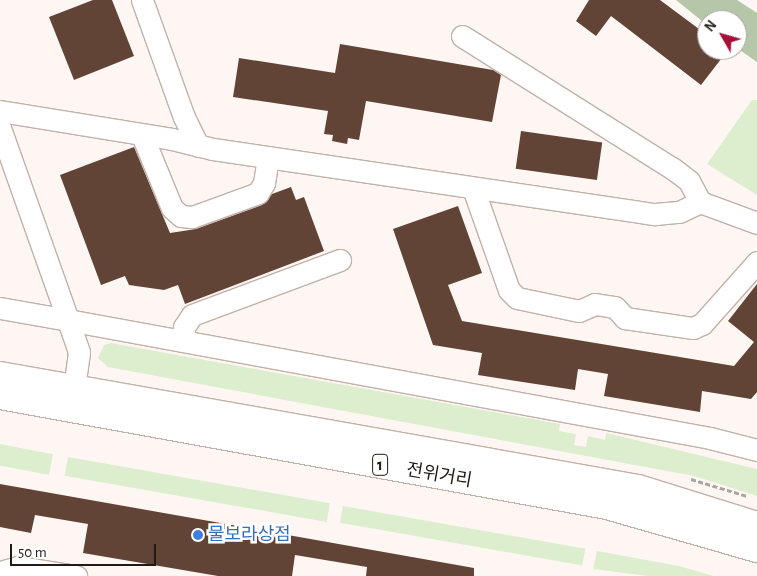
<!DOCTYPE html>
<meta charset="utf-8">
<style>
body{margin:0}
#map{position:relative;width:757px;height:576px;overflow:hidden;background:#fef6f3;font-family:"Alegreya Sans","Noto Sans KR",sans-serif}
div>[style]{position:absolute}
.green>*{inset:0;background:#dceece;transform-origin:0 0}
.forest>*{inset:0;background:#b5c7a8}
.building>*{inset:0;background:#614436;transform-origin:0 0}
.path>*{height:3px;margin-top:-1.5px;transform-origin:0;background:repeating-linear-gradient(90deg,#aba4a1 0 5px,transparent 0 7.5px)}
.roads{filter:drop-shadow(1px 0 #c2b1a9) drop-shadow(-1px 0 #c2b1a9) drop-shadow(0 1px #c2b1a9) drop-shadow(0 -1px #c2b1a9)}
.minor>*{height:21px;margin:-10.5px;padding:0 10.5px;transform-origin:10.5px;border-radius:10.5px;background:#fff}
.major>*{height:26px;margin:-13px;padding:0 13px;transform-origin:13px;border-radius:13px;background:#fff}
.dots>*{width:14px;height:14px;translate:-50% -50%;box-sizing:border-box;border:2px solid #fff;border-radius:50%}
span{translate:-50% -50%;white-space:nowrap;text-align:center;line-height:1.15;-webkit-text-stroke:5px #fff;paint-order:stroke}
.shield-label span{padding:1px 4px;background:#fff;border:1px solid;border-radius:4px;-webkit-text-stroke-width:0}
.shield-label{font-size:16px;color:#211b18;font-weight:700}
.street-label{font-size:18px;color:#211b18}
.shop-label{font-size:18px;color:#366cbe}
.left{translate:0 -50%;text-align:left}
.north{position:absolute;left:697px;top:10px;width:50px;height:50px;box-sizing:border-box;background:#fff;border:1px solid #a6a4a3;border-radius:50%;rotate:308deg;font-size:14px;font-weight:700;line-height:20px;text-align:center;color:#211b18}
.north::after{content:'';display:block;margin:auto;width:18px;height:22px;background:#a70f39;clip-path:polygon(50% 0,100% 100%,50% 72%,0 100%)}
.scale{position:absolute;left:10px;top:544px;width:146px;height:22px;box-sizing:border-box;border:2px solid #211b18;border-top:0;padding-left:6px;font-size:15px;line-height:18px;white-space:nowrap;color:#211b18;-webkit-text-stroke:4px #fff;paint-order:stroke}
</style>
<div id="map">
<div class="green">
<div style="clip-path:polygon(752px 100px,757px 100px,757px 195px,707px 164px)"></div>
<div style="clip-path:polygon(111px 343px,560px 424px,559px 431px,576px 434px,574px 445px,586px 447px,588px 436px,605px 440px,606px 433px,757px 469px,757px 496px,694px 476px,108px 367px,98px 358px,104px 345px)"></div>
<div style="left:0;top:444px;width:54px;height:21px;rotate:11deg"></div>
<div style="left:68px;top:457px;width:266px;height:19px;rotate:10deg"></div>
<div style="left:343px;top:506px;width:246px;height:17px;rotate:10deg"></div>
<div style="clip-path:polygon(597px 551px,679px 566px,714px 576px,648px 576px,593px 569px)"></div>
</div>
<div class="forest">
<div style="clip-path:polygon(676px 0,737px 0,757px 13px,757px 62px,737px 48px,737px 20px,707px 20px,707px 25px)"></div>
</div>
<div class="building">
<div style="clip-path:polygon(93px 0,112px 0,134px 56px,74px 80px,49px 17px)"></div>
<div style="clip-path:polygon(589px 0,660px 0,707px 35px,707px 50px,728px 50px,701px 85px,611px 16px,596px 36px,576px 21px)"></div>
<div style="clip-path:polygon(340px 44px,493px 70px,501px 75px,492px 122px,366px 101px,359px 140px,348px 138px,347px 144px,332px 141px,333px 135px,324px 134px,328px 111px,233px 97px,239px 58px,335px 73px)"></div>
<div style="left:521px;top:131px;width:82px;height:38px;rotate:8deg"></div>
<div style="clip-path:polygon(134px 147px,170px 233px,196px 229px,262px 205px,272px 194px,291px 187px,296px 200px,304px 197px,324px 251px,185px 304px,178px 285px,164px 290px,129px 285px,125px 276px,101px 285px,60px 175px)"></div>
<div style="clip-path:polygon(458px 206px,482px 273px,448px 285px,462px 321px,734px 366px,754px 342px,728px 321px,757px 284px,757px 392px,751px 399px,702px 391px,700px 412px,604px 396px,608px 374px,578px 369px,575px 390px,478px 375px,482px 353px,433px 345px,393px 229px)"></div>
<div style="clip-path:polygon(0 484px,474px 568px,474px 576px,366px 576px,367px 567px,295px 555px,292px 576px,218px 576px,83px 553px,88px 524px,35px 515px,31px 533px,0 527px)"></div>
</div>
<div class="path">
<div style="left:691px;top:479px;width:59px;rotate:16.9deg"></div>
</div>
<div class="roads">
<div class="minor">
<div style="left:142px;top:0;width:124px;rotate:70.3deg"></div>
<div style="left:184px;top:117px;width:32px;rotate:64deg"></div>
<div style="left:462px;top:36px;width:248px;rotate:32.2deg"></div>
<div style="left:672px;top:168px;width:21px;rotate:37deg"></div>
<div style="left:689px;top:181px;width:24px;rotate:62deg"></div>
<div style="left:700px;top:202px;width:61px;rotate:20.2deg"></div>
<div style="left:0;top:111px;width:174px;rotate:9.2deg"></div>
<div style="left:172px;top:139px;width:42px;rotate:13.7deg"></div>
<div style="left:213px;top:149px;width:447px;rotate:8.4deg"></div>
<div style="left:655px;top:214px;width:24px;rotate:-5deg"></div>
<div style="left:679px;top:212px;width:23px;rotate:-25deg"></div>
<div style="left:0;top:128px;width:204px;rotate:70.5deg"></div>
<div style="left:68px;top:320px;width:69px;rotate:-170deg"></div>
<div style="left:142px;top:135px;width:79px;rotate:67.7deg"></div>
<div style="left:172px;top:208px;width:12px;rotate:42deg"></div>
<div style="left:181px;top:216px;width:11px;rotate:5deg"></div>
<div style="left:192px;top:217px;width:70px;rotate:-20deg"></div>
<div style="left:258px;top:193px;width:12px;rotate:-59deg"></div>
<div style="left:264px;top:183px;width:26px;rotate:-81deg"></div>
<div style="left:473px;top:188px;width:108px;rotate:70.6deg"></div>
<div style="left:509px;top:290px;width:11px;rotate:45deg"></div>
<div style="left:517px;top:298px;width:63px;rotate:11.8deg"></div>
<div style="left:579px;top:311px;width:17px;rotate:-24deg"></div>
<div style="left:595px;top:304px;width:20px;rotate:9deg"></div>
<div style="left:615px;top:307px;width:15px;rotate:48deg"></div>
<div style="left:625px;top:318px;width:69px;rotate:8.4deg"></div>
<div style="left:693px;top:328px;width:10px;rotate:-24deg"></div>
<div style="left:702px;top:324px;width:83px;rotate:-48.4deg"></div>
<div style="left:183px;top:341px;width:14px;rotate:-86deg"></div>
<div style="left:184px;top:327px;width:14px;rotate:-56deg"></div>
<div style="left:192px;top:315px;width:158px;rotate:-20.4deg"></div>
<div style="left:74px;top:388px;width:36px;rotate:-82deg"></div>
<div style="left:79px;top:352px;width:34px;rotate:-109deg"></div>
<div style="left:68px;top:320px;width:653px;rotate:10.41deg"></div>
<div style="left:710px;top:438px;width:49px;rotate:14.3deg"></div>
<div style="left:0;top:572px;width:19px;rotate:-16deg"></div>
<div style="left:18px;top:567px;width:59px;rotate:8.8deg"></div>
</div>
<div class="major">
<div style="left:0;top:375px;width:648px;rotate:10.04deg"></div>
<div style="left:638px;top:488px;width:125px;rotate:17.3deg"></div>
<div style="left:0;top:396px;width:617px;rotate:10.27deg"></div>
<div style="left:607px;top:506px;width:156px;rotate:16deg"></div>
</div>
</div>
<div class="dots">
<div style="left:198px;top:535px;background:#3f7fe0"></div>
</div>
<div class="shield-label">
<span style="left:380px;top:465px">1</span>
</div>
<div class="street-label">
<span style="left:439px;top:476px;rotate:10deg">전위거리</span>
</div>
<div class="shop-label">
<span class="left" style="left:208px;top:535px">물보라상점</span>
</div>
<div class="north">N</div>
<div class="scale">50 m</div>
</div>
